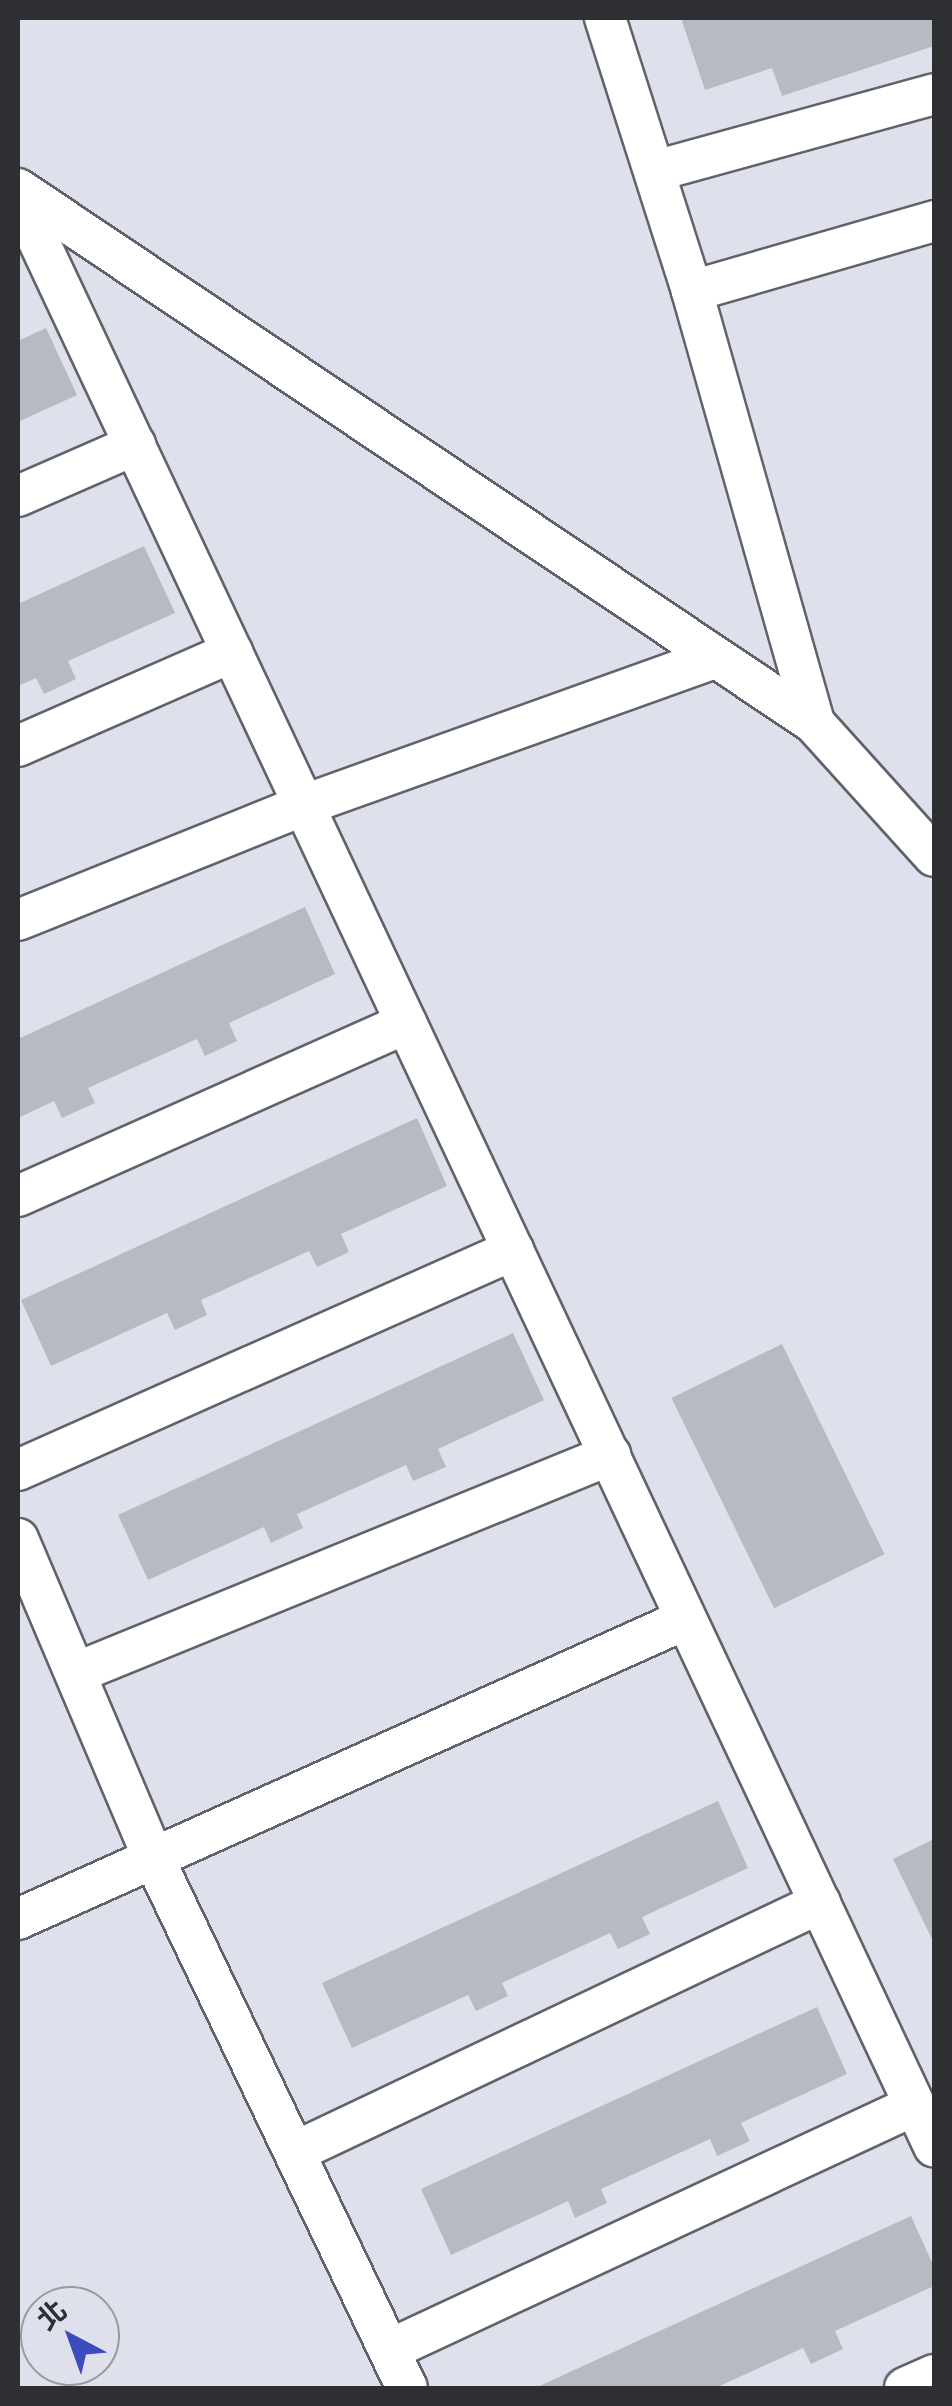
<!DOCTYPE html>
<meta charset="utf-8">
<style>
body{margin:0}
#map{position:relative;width:952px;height:2406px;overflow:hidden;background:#dee1eb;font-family:"PT Sans Narrow","Noto Sans TC",sans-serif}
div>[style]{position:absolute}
.building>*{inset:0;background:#b7bac3;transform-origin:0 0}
.roads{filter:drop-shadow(2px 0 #60636b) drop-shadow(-2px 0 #60636b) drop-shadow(0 2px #60636b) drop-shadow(0 -2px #60636b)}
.minor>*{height:40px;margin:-20px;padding:0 20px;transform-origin:20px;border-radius:20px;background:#fff}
span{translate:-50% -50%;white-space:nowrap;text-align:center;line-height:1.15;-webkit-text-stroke:10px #dee1eb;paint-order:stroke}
.frame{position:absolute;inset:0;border:20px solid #2e2f33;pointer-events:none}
.north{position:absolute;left:20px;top:2286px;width:100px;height:100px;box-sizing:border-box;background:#dee1eb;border:2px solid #989aa1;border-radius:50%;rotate:319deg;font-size:28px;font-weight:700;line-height:40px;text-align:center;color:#2e2f33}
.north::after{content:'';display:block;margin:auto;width:35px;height:45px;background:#3c4bbe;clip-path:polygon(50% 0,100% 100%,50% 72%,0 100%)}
</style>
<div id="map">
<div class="building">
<div style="clip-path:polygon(681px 18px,934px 18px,934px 46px,782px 96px,772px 68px,705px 90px)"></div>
<div style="clip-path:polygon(46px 328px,77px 395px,18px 422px,18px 341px)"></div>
<div style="clip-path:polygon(144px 546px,175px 613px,68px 661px,76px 679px,44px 694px,36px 678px,18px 686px,18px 604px)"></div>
<div style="clip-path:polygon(305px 907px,335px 974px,229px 1023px,237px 1041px,205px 1056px,197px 1039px,88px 1088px,95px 1103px,62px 1118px,54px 1101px,18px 1118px,18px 1039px)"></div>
<div style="clip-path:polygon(417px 1118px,447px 1186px,341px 1234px,349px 1252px,317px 1267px,309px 1251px,201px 1300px,207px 1315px,175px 1330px,167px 1313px,51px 1366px,21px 1300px)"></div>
<div style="clip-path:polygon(513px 1333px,544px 1400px,438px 1449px,446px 1467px,413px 1481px,406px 1465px,297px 1514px,303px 1528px,271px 1543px,264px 1527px,148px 1580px,118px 1515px)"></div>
<div style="left:782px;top:1344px;width:234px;height:123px;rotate:64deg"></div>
<div style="clip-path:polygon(718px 1801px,748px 1868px,642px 1917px,650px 1934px,618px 1949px,610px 1933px,502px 1983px,508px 1996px,476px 2011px,468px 1995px,352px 2048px,322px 1983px)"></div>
<div style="clip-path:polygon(934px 1839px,934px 1943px,893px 1859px)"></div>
<div style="clip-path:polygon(817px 2007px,847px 2074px,741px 2123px,750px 2141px,717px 2156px,710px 2139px,601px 2189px,607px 2203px,575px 2218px,568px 2201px,451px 2255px,421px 2189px)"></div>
<div style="clip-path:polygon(911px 2216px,934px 2267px,934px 2286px,835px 2331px,843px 2349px,811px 2364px,803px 2348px,715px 2388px,535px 2388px)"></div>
</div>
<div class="roads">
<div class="minor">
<div style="left:605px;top:18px;width:287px;rotate:72.3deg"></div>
<div style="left:692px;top:291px;width:449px;rotate:74.2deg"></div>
<div style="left:655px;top:171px;width:289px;rotate:-15.4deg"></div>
<div style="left:18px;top:189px;width:959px;rotate:33.86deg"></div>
<div style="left:814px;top:723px;width:179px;rotate:47.9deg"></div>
<div style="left:18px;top:197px;width:2154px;rotate:64.83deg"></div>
<div style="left:692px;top:291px;width:252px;rotate:-16.1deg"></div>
<div style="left:18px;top:496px;width:128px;rotate:-23.6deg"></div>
<div style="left:18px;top:746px;width:234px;rotate:-23.7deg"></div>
<div style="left:18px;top:920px;width:308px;rotate:-21.9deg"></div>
<div style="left:304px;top:805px;width:432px;rotate:-19.7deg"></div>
<div style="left:18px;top:1196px;width:425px;rotate:-24deg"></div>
<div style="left:18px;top:1470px;width:542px;rotate:-23.96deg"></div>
<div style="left:18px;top:1539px;width:348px;rotate:67deg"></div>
<div style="left:154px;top:1859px;width:586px;rotate:64.44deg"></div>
<div style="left:78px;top:1672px;width:575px;rotate:-22.19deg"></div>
<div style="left:18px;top:1919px;width:732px;rotate:-24.18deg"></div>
<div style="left:297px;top:2151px;width:579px;rotate:-25.37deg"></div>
<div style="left:389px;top:2350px;width:580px;rotate:-24.98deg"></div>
<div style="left:905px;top:2388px;width:32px;rotate:-24deg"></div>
</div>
</div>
<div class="frame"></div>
<div class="north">北</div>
</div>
